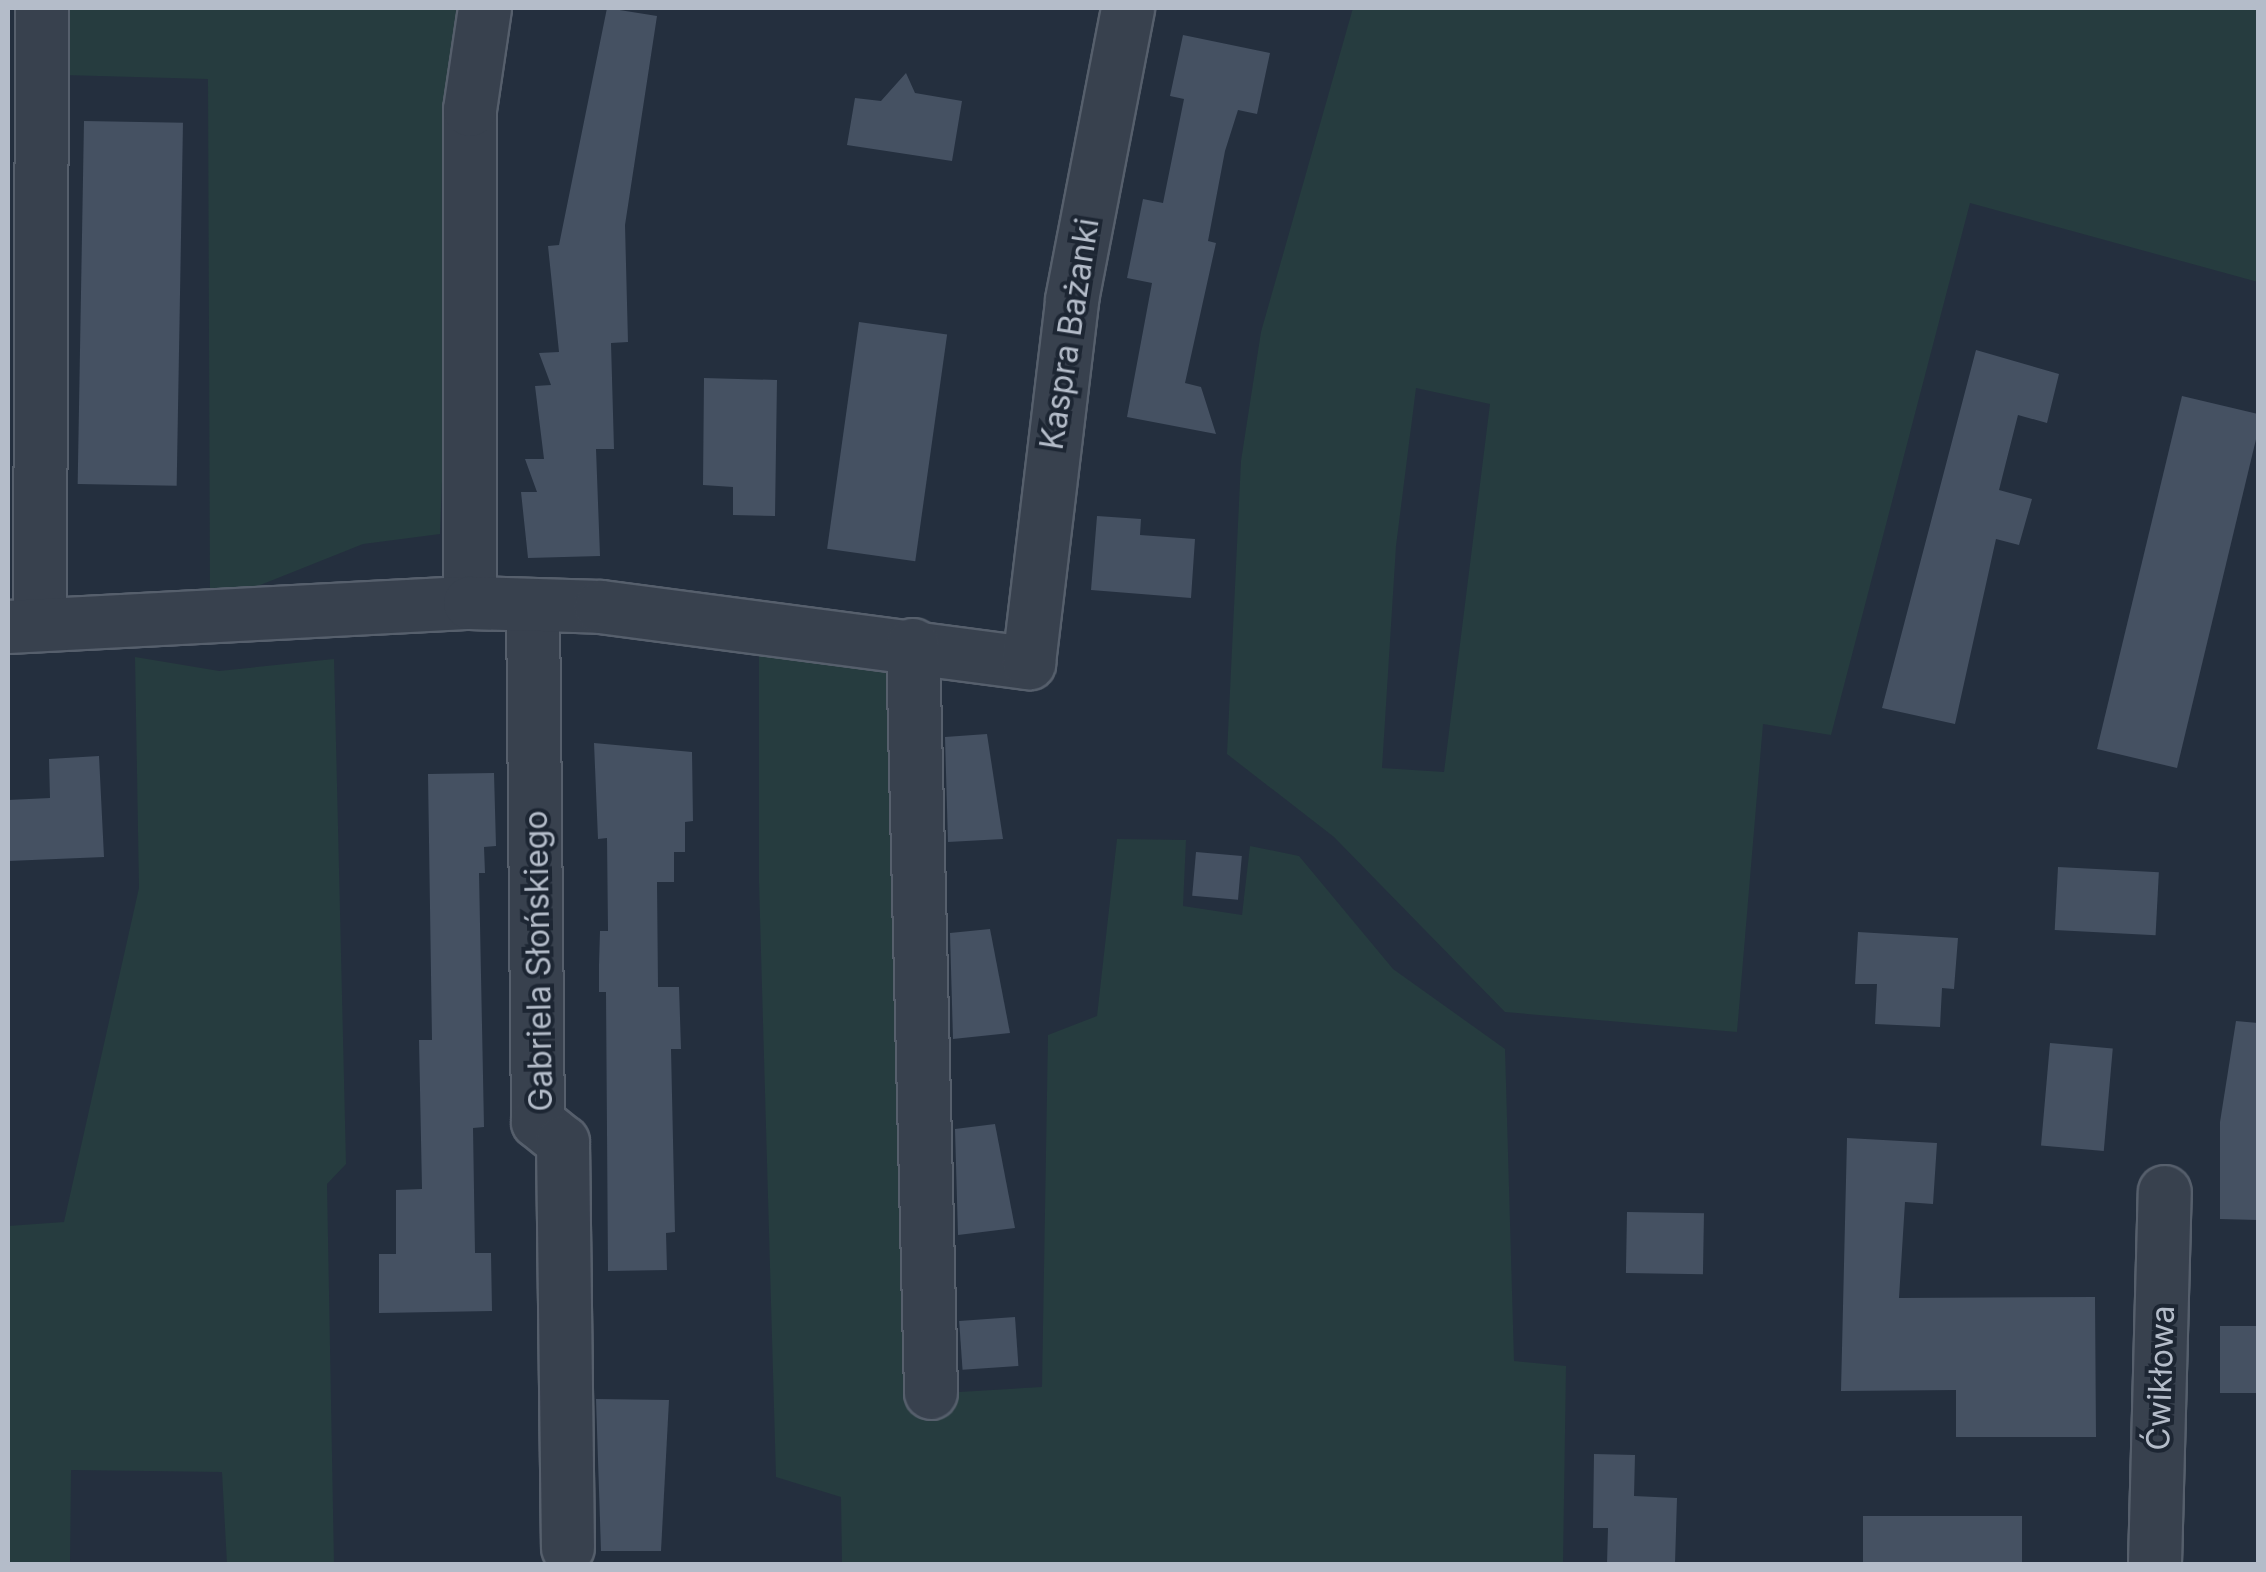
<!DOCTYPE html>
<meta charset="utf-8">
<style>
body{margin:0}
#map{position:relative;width:2266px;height:1572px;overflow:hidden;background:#242f3e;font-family:Inter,sans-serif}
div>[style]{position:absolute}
.green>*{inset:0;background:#263c3f}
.building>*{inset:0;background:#455162;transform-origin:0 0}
.roads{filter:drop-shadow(2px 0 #565f6c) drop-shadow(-2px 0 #565f6c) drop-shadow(0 2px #565f6c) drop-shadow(0 -2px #565f6c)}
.minor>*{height:52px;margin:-26px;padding:0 26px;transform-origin:26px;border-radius:26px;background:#38414e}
span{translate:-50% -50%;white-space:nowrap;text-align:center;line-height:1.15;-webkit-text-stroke:8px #1d2633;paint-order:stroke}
.street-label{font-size:32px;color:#b4bcc9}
.frame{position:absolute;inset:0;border:10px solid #b4bcc9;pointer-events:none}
</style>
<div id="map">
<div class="green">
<div style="clip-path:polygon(66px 8px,460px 8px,440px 534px,363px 544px,210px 605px,208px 79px,63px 75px)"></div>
<div style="clip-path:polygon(evenodd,1353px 8px,2258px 8px,2258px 282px,1970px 203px,1831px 735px,1763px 724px,1737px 1032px,1505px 1012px,1334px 837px,1227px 754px,1241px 461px,1261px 332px,1353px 8px,1416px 388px,1490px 404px,1444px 772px,1382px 768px,1396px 546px,1416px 388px)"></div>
<div style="clip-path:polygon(759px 646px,895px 667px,909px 1395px,1042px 1387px,1048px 1035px,1097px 1016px,1117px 839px,1186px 840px,1183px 906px,1242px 915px,1250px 846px,1299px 856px,1393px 969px,1505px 1049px,1514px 1361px,1566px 1366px,1563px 1564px,842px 1564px,841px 1497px,776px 1477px,759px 882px)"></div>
<div style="clip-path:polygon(135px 657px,219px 671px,334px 659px,346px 1164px,327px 1184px,334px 1564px,227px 1564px,222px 1472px,71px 1470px,70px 1564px,8px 1564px,8px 1226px,64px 1222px,139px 888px)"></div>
</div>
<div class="building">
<div style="clip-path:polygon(607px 8px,657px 16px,625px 225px,628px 342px,611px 343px,614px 449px,596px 449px,600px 556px,528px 558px,521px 492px,537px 492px,525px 459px,544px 459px,535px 386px,551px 385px,539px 353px,559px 352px,548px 246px,559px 245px)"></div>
<div style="clip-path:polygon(1183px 35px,1270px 53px,1257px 114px,1238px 110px,1225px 151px,1208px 241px,1216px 243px,1185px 383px,1201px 387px,1216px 434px,1127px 417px,1152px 283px,1127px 278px,1143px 199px,1163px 203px,1184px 99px,1170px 96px)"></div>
<div style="clip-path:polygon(906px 73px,915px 93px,962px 101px,952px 161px,847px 145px,855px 98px,881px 101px)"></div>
<div style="left:84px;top:121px;width:99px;height:363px;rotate:1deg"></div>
<div style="left:859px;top:322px;width:89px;height:229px;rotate:8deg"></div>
<div style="clip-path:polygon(1976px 350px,2059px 374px,2047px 423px,2018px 415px,1999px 490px,2032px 499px,2019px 545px,1996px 539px,1955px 724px,1882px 708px)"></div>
<div style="clip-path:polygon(704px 378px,777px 380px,775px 516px,733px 515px,733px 487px,703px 485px)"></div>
<div style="clip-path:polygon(2182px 396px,2258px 414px,2258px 431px,2177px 768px,2097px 749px)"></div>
<div style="clip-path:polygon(1097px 516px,1141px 519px,1140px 535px,1195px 539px,1191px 598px,1091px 590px)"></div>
<div style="clip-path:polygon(987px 734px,1003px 839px,948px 842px,945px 737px)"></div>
<div style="clip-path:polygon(594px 743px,692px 752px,693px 821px,685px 822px,685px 852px,674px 852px,674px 882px,657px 882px,658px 987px,679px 987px,681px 1049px,671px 1049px,675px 1232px,666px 1233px,667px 1270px,608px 1271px,606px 992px,599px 992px,599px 965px,600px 931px,608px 931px,607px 838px,598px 839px)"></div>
<div style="clip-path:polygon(99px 756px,104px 857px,8px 861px,8px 800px,50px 798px,49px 759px)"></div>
<div style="clip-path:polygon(494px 773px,496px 846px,484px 847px,485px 873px,479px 873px,484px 1127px,473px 1128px,475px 1253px,491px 1253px,492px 1311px,379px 1313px,379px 1254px,396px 1254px,396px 1190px,422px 1189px,419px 1040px,432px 1040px,428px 774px)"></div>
<div style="left:1196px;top:852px;width:46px;height:44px;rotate:5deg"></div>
<div style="left:2058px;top:867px;width:101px;height:63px;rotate:3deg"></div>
<div style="clip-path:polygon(990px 929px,1010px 1033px,953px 1039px,950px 933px)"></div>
<div style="clip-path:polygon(1858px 932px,1958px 938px,1954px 989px,1942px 988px,1940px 1027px,1875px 1024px,1877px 984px,1855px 984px)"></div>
<div style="clip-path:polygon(2236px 1021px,2258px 1023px,2258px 1220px,2220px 1219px,2220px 1122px)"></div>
<div style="left:2050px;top:1043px;width:63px;height:103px;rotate:5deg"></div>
<div style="clip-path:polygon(995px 1124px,1015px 1228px,958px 1235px,955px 1129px)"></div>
<div style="clip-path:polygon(1847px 1138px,1937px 1143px,1933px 1204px,1905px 1202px,1899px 1298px,2095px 1297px,2096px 1437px,1956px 1437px,1956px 1390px,1841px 1391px)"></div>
<div style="left:1627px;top:1212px;width:77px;height:61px;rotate:1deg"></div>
<div style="left:1015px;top:1317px;width:49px;height:56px;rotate:86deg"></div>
<div style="left:2220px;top:1326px;width:38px;height:67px"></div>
<div style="clip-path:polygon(596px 1399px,669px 1400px,661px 1551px,601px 1551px)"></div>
<div style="clip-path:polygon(1594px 1454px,1635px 1455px,1634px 1496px,1677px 1498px,1675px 1564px,1607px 1564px,1608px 1528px,1593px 1528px)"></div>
<div style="left:1863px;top:1516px;width:159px;height:48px"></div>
</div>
<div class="roads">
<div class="minor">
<div style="left:470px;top:603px;width:493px;rotate:-90deg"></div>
<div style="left:470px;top:110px;width:103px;rotate:-81.6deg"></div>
<div style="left:533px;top:605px;width:517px;rotate:89.45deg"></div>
<div style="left:538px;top:1122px;width:32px;rotate:39deg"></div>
<div style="left:563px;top:1142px;width:406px;rotate:89.3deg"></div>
<div style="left:40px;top:625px;width:617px;rotate:-89.81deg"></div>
<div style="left:8px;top:627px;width:463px;rotate:-3deg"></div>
<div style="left:470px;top:603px;width:131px;rotate:1.7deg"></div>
<div style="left:601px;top:607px;width:432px;rotate:7.5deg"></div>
<div style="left:1029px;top:663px;width:366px;rotate:-83.2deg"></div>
<div style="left:1072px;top:300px;width:297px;rotate:-79.1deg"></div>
<div style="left:913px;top:645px;width:748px;rotate:88.62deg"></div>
<div style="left:2155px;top:1564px;width:372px;rotate:-88.5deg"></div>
</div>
</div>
<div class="street-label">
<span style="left:1070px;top:334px;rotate:-81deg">Kaspra Bażanki</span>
<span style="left:539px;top:961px;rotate:-91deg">Gabriela Słońskiego</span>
<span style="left:2161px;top:1378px;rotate:-88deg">Ćwikłowa</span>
</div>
<div class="frame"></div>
</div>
